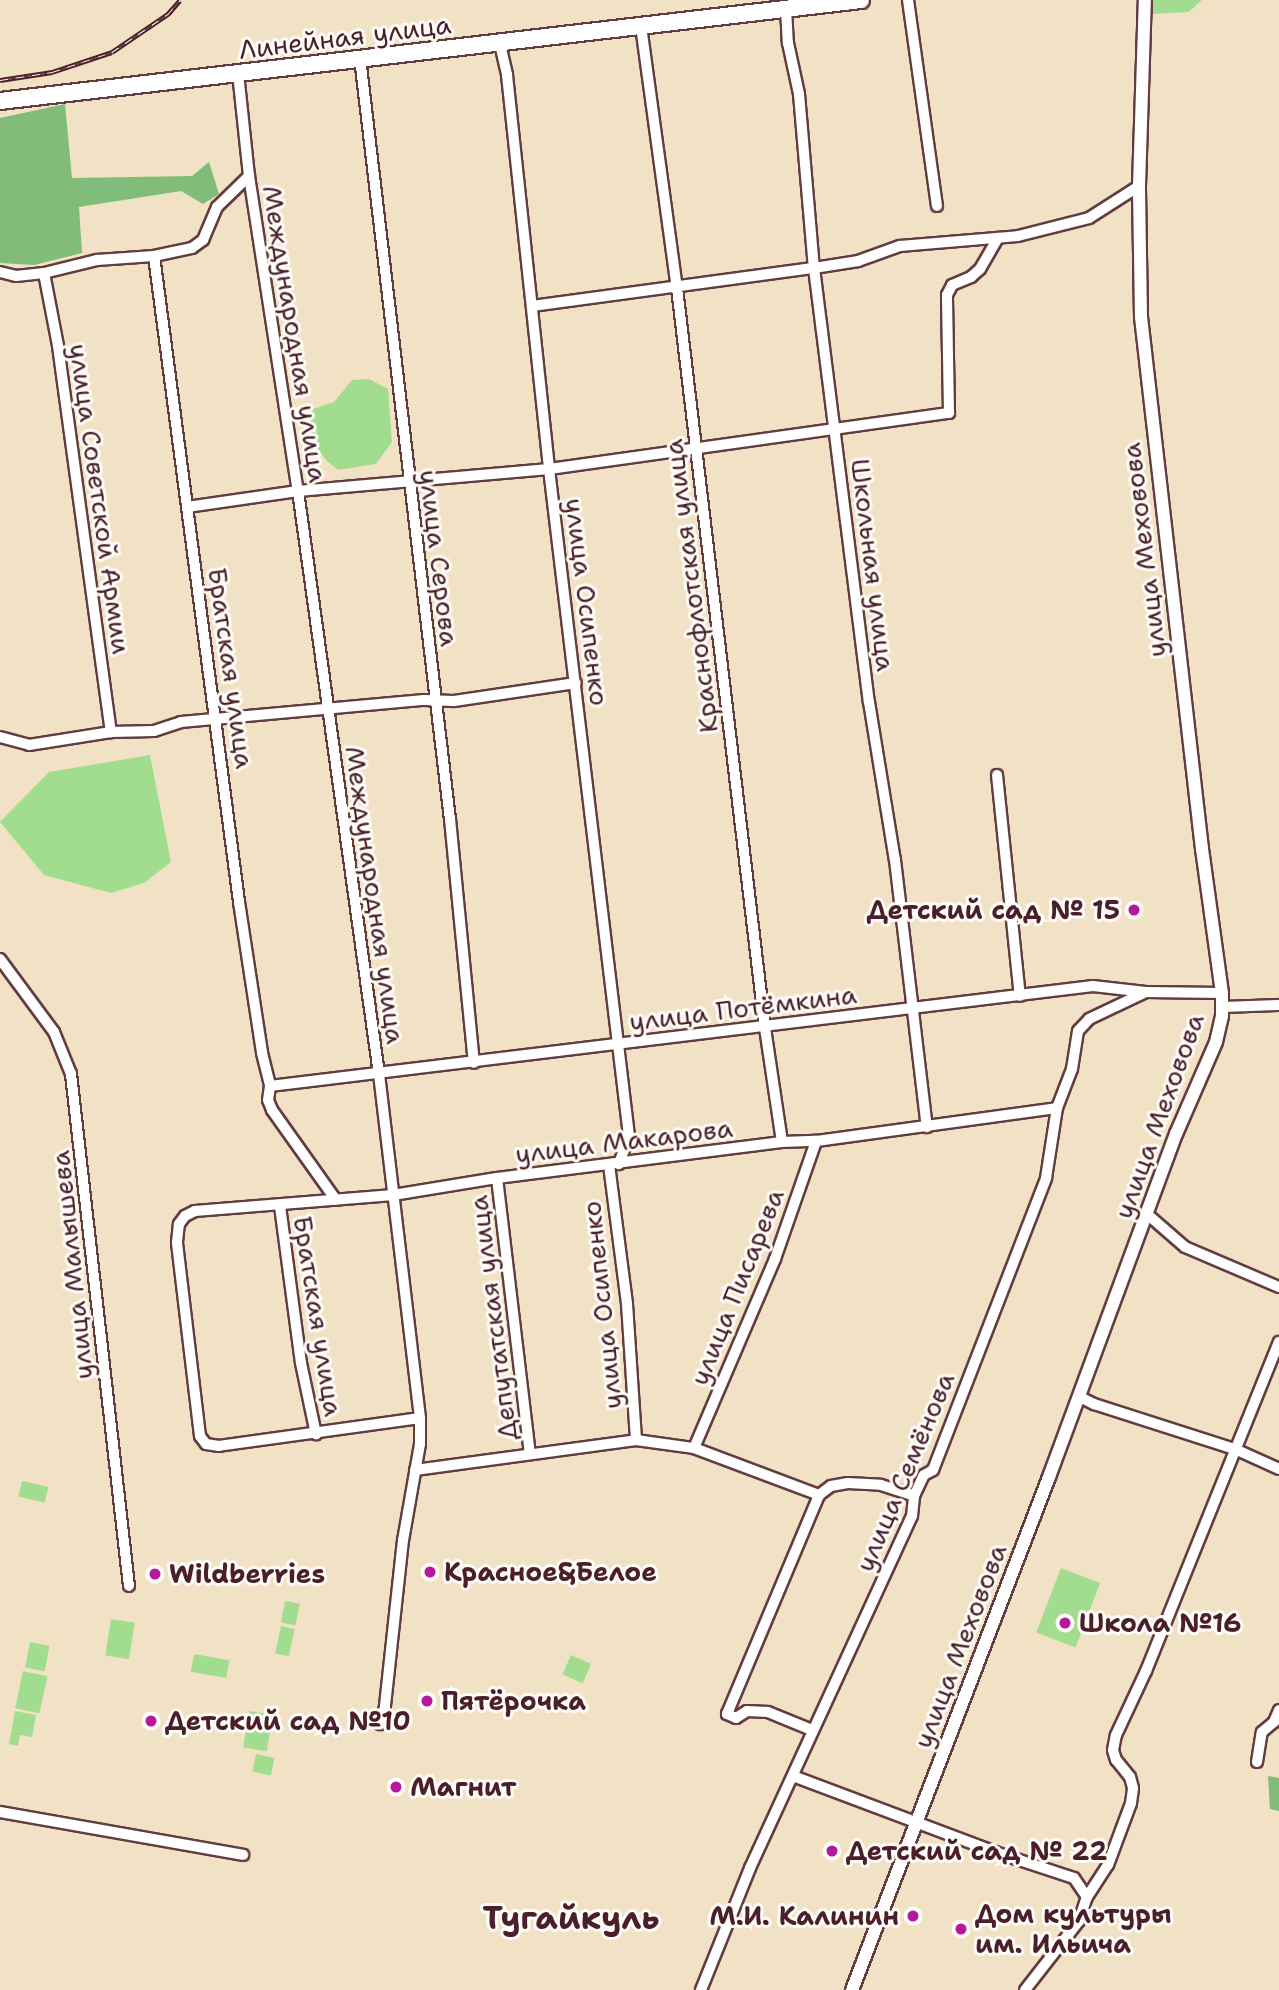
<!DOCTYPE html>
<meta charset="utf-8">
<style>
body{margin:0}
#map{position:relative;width:1279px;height:1990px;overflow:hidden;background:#f2e2c5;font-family:"Shantell Sans",sans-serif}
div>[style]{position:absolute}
.green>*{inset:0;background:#a2dd8f;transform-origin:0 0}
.forest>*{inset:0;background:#81bc7a}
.roads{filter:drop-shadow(2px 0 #633c42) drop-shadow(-2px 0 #633c42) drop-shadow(0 2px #633c42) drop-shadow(0 -2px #633c42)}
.minor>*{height:10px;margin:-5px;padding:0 5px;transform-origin:5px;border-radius:5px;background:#fff}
.tertiary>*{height:12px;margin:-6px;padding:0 6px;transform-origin:6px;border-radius:6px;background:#fff}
.primary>*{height:16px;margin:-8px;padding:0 8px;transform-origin:8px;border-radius:8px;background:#fff}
.rail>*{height:5px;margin-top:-2.5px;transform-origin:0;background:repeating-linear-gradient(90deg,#fdfcf7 0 8px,#4a1f2b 0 16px);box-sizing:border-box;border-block:2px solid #4a1f2b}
.dots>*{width:19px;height:19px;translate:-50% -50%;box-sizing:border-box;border:4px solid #fdfcf7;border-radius:50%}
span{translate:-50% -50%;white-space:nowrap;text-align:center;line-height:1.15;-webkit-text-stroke:6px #fdfcf7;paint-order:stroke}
.street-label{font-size:26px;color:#4a1f2b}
.poi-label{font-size:26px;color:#4a1f2b;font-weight:700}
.right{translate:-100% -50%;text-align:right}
.left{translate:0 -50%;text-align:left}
.district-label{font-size:33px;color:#4a1f2b;font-weight:700}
</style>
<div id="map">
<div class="green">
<div style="clip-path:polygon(1152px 0,1202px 0,1189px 12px,1152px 14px)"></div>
<div style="clip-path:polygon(369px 379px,388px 389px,392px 442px,376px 464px,338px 470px,327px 461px,305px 433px,307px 411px,334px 402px,352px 380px)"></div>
<div style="clip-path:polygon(150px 755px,171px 862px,144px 883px,111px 893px,44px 875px,0 822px,49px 772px)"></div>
<div style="left:22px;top:1481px;width:27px;height:16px;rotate:13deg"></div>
<div style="left:1061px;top:1568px;width:42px;height:69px;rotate:21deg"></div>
<div style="left:285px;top:1601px;width:15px;height:22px;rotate:11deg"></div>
<div style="left:111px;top:1619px;width:24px;height:37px;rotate:9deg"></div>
<div style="left:281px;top:1626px;width:14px;height:28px;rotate:12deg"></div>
<div style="left:30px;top:1642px;width:20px;height:26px;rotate:11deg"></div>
<div style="left:194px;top:1654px;width:36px;height:18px;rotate:10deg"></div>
<div style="left:571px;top:1655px;width:22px;height:21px;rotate:24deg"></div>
<div style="left:23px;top:1671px;width:25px;height:38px;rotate:12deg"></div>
<div style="clip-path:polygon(15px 1711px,36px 1715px,32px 1737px,20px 1735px,18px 1746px,9px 1744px)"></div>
<div style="left:249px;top:1711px;width:24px;height:37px;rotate:9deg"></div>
<div style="left:256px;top:1754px;width:19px;height:18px;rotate:12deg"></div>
</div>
<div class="forest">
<div style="clip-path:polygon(65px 104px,72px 178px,192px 176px,209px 162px,219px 194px,203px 204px,181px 191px,79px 207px,82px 253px,34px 265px,0 263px,0 118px)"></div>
<div style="clip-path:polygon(1268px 1776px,1279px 1778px,1279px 1811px,1270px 1809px)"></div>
</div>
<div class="roads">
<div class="minor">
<div style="left:908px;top:0;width:208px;rotate:82deg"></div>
<div style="left:786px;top:8px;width:35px;rotate:87deg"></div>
<div style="left:788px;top:43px;width:52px;rotate:77.8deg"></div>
<div style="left:799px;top:94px;width:175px;rotate:85.1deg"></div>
<div style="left:814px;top:268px;width:437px;rotate:82.8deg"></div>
<div style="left:869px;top:702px;width:160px;rotate:80.7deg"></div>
<div style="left:895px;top:860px;width:269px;rotate:83.2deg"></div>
<div style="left:641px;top:26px;width:264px;rotate:82.2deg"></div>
<div style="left:677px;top:288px;width:745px;rotate:83.22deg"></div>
<div style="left:765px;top:1028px;width:115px;rotate:81.5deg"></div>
<div style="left:500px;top:44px;width:32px;rotate:77deg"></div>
<div style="left:507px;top:75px;width:396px;rotate:83.9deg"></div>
<div style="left:549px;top:469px;width:672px;rotate:83.16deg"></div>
<div style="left:629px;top:1136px;width:30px;rotate:110deg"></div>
<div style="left:360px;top:58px;width:766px;rotate:83.26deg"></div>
<div style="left:450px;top:819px;width:245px;rotate:84.4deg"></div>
<div style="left:238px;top:73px;width:104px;rotate:83.9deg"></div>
<div style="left:249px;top:176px;width:319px;rotate:81.2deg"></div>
<div style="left:298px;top:491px;width:589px;rotate:82.09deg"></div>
<div style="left:379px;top:1074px;width:346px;rotate:83.2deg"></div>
<div style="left:420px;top:1418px;width:26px;rotate:90deg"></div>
<div style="left:420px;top:1444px;width:97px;rotate:100deg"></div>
<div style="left:403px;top:1540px;width:168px;rotate:96.2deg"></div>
<div style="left:385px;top:1707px;width:18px;rotate:106deg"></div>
<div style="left:154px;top:256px;width:652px;rotate:82.5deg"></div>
<div style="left:239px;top:902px;width:153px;rotate:81.3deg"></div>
<div style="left:262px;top:1053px;width:34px;rotate:76deg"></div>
<div style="left:270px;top:1086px;width:14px;rotate:98deg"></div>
<div style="left:268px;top:1100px;width:11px;rotate:68deg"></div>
<div style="left:272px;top:1110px;width:110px;rotate:54.6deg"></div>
<div style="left:0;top:272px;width:16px;rotate:14deg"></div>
<div style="left:16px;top:276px;width:28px;rotate:-6deg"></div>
<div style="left:44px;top:273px;width:55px;rotate:-13.8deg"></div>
<div style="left:97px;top:260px;width:57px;rotate:-4deg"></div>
<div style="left:154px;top:256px;width:39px;rotate:-12deg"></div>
<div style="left:192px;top:248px;width:14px;rotate:-36deg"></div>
<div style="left:203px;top:240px;width:36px;rotate:-67deg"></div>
<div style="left:217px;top:207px;width:45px;rotate:-44.1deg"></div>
<div style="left:44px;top:273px;width:74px;rotate:79.1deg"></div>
<div style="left:58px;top:346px;width:390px;rotate:82.2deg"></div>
<div style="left:532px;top:306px;width:285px;rotate:-7.7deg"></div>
<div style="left:814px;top:268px;width:45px;rotate:-9deg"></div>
<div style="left:858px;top:261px;width:45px;rotate:-19.7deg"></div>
<div style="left:900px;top:246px;width:118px;rotate:-4.8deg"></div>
<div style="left:1018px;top:236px;width:73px;rotate:-14.2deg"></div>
<div style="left:1089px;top:218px;width:59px;rotate:-32.6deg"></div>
<div style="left:187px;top:507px;width:112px;rotate:-8.2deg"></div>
<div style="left:298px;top:491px;width:252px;rotate:-5deg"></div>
<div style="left:549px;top:469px;width:404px;rotate:-8deg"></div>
<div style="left:949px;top:413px;width:118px;rotate:-91deg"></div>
<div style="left:947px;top:295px;width:11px;rotate:-63deg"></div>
<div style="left:952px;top:285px;width:21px;rotate:-23deg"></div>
<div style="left:971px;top:277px;width:12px;rotate:-42deg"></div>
<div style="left:980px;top:269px;width:36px;rotate:-60deg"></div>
<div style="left:0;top:737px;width:30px;rotate:15deg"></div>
<div style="left:29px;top:745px;width:83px;rotate:-9deg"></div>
<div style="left:111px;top:732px;width:43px;rotate:-1.3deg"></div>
<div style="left:154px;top:731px;width:28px;rotate:-18deg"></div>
<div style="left:181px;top:722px;width:244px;rotate:-5.2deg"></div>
<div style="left:424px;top:700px;width:30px;rotate:2deg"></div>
<div style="left:454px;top:701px;width:123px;rotate:-8.4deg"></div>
<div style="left:997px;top:775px;width:222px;rotate:84.1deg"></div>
<div style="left:0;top:959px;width:91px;rotate:53.5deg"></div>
<div style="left:54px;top:1032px;width:45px;rotate:68deg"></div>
<div style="left:71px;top:1074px;width:515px;rotate:83.54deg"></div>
<div style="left:1222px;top:1007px;width:57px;rotate:-2deg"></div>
<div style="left:270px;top:1086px;width:829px;rotate:-6.93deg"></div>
<div style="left:1093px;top:986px;width:53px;rotate:6.5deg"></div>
<div style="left:1146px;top:992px;width:76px;rotate:0.8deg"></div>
<div style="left:609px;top:1165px;width:140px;rotate:82.6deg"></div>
<div style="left:627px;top:1304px;width:136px;rotate:86.2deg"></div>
<div style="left:497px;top:1178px;width:277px;rotate:83.2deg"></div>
<div style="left:280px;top:1206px;width:158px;rotate:82.4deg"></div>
<div style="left:301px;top:1363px;width:73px;rotate:78.1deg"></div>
<div style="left:1147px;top:1214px;width:50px;rotate:41deg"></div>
<div style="left:1185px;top:1247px;width:102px;rotate:23.1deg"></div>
<div style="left:1080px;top:1397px;width:16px;rotate:27deg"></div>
<div style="left:1094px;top:1404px;width:150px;rotate:17.8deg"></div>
<div style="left:1237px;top:1450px;width:46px;rotate:24.3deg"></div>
<div style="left:420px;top:1418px;width:203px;rotate:172.1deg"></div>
<div style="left:219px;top:1446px;width:13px;rotate:-171deg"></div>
<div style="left:206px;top:1444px;width:10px;rotate:-127deg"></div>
<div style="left:200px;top:1436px;width:195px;rotate:-96.8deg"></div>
<div style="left:177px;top:1242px;width:18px;rotate:-84deg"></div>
<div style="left:179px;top:1224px;width:10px;rotate:-53deg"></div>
<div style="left:185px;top:1216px;width:11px;rotate:-27deg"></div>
<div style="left:195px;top:1211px;width:199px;rotate:-4.6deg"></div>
<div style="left:393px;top:1195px;width:105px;rotate:-9.3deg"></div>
<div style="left:497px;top:1178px;width:287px;rotate:-7.2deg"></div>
<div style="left:782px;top:1142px;width:34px;rotate:-2deg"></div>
<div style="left:816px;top:1141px;width:243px;rotate:-7.8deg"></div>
<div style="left:694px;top:1448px;width:206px;rotate:-66.8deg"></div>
<div style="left:775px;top:1259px;width:125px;rotate:-70.8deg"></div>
<div style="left:415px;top:1470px;width:223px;rotate:-7.7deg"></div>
<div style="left:636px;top:1440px;width:59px;rotate:7.9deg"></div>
<div style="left:694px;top:1448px;width:134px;rotate:20.6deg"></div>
<div style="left:819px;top:1495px;width:15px;rotate:-37deg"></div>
<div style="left:831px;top:1486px;width:17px;rotate:-10deg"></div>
<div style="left:848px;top:1483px;width:33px;rotate:3deg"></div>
<div style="left:881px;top:1485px;width:35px;rotate:18deg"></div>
<div style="left:812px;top:1730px;width:48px;rotate:-157.8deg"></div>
<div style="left:768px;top:1712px;width:21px;rotate:-177deg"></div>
<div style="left:747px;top:1711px;width:13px;rotate:148deg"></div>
<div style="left:736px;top:1718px;width:10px;rotate:-156deg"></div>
<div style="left:727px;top:1714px;width:238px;rotate:-67.2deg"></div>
<div style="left:1257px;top:1762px;width:30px;rotate:-81deg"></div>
<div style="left:1262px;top:1732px;width:16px;rotate:-40deg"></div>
<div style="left:1274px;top:1722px;width:13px;rotate:-67deg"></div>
<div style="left:793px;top:1776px;width:216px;rotate:20.6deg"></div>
<div style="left:995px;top:1852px;width:83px;rotate:18.2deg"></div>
<div style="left:1074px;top:1878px;width:23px;rotate:56deg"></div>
<div style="left:0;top:1812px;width:247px;rotate:10deg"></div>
<div style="left:701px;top:1990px;width:131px;rotate:-68.1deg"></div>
<div style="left:750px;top:1868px;width:387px;rotate:-65.3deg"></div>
<div style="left:912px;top:1516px;width:20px;rotate:-84deg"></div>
<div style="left:914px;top:1496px;width:23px;rotate:-65deg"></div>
<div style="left:924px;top:1475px;width:10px;rotate:-29deg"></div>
<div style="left:933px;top:1470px;width:313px;rotate:-68.8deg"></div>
<div style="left:1046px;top:1178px;width:71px;rotate:-81.1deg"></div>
<div style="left:1057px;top:1108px;width:42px;rotate:-69deg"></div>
<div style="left:1072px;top:1069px;width:38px;rotate:-81deg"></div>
<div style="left:1078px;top:1031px;width:16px;rotate:-47deg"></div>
<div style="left:1089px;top:1019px;width:63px;rotate:-25.3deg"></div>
<div style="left:1025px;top:1990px;width:88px;rotate:-52deg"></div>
<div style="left:1079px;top:1921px;width:25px;rotate:-72deg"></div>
<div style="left:1087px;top:1897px;width:38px;rotate:-57deg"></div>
<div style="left:1108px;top:1865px;width:66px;rotate:-69.6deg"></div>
<div style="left:1131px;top:1803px;width:15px;rotate:-82deg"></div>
<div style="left:1133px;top:1788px;width:11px;rotate:-105deg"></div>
<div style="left:1130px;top:1777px;width:22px;rotate:-129deg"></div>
<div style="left:1116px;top:1760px;width:10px;rotate:-107deg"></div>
<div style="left:1113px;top:1750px;width:15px;rotate:-79deg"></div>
<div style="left:1116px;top:1735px;width:71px;rotate:-64.9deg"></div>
<div style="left:1146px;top:1671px;width:355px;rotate:-68deg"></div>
</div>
<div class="tertiary">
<div style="left:852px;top:1990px;width:550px;rotate:-68.99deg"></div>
<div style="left:1049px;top:1477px;width:366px;rotate:-69.7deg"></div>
<div style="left:1176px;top:1134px;width:100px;rotate:-66.5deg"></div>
<div style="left:1216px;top:1042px;width:27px;rotate:-77deg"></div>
<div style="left:1222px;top:1016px;width:23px;rotate:-90deg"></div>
<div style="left:1222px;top:993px;width:145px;rotate:-97.9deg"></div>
<div style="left:1202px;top:849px;width:535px;rotate:-96.54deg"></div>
<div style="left:1141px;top:317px;width:131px;rotate:-90.9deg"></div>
<div style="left:1139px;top:186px;width:186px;rotate:-88.2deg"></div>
</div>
<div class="primary">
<div style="left:0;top:101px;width:867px;rotate:-6.69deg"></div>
</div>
</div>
<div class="rail">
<div style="left:0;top:80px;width:53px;rotate:-8.7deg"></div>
<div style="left:52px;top:72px;width:63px;rotate:-18.4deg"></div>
<div style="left:112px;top:52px;width:68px;rotate:-34.2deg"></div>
<div style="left:168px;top:14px;width:18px;rotate:-49deg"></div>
</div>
<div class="dots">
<div style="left:1134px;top:910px;background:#b5179e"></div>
<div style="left:430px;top:1572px;background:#b5179e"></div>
<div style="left:155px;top:1574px;background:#b5179e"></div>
<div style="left:1065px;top:1623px;background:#b5179e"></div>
<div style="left:427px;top:1701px;background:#b5179e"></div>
<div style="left:151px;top:1721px;background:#b5179e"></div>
<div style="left:396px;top:1787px;background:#b5179e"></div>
<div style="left:832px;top:1851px;background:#b5179e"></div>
<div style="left:913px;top:1916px;background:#b5179e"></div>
<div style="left:961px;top:1929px;background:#b5179e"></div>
</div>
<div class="street-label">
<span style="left:345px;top:37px;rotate:-7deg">Линейная улица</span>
<span style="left:295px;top:334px;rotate:81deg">Международная улица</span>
<span style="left:100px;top:499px;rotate:82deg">улица Советской Армии</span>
<span style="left:1144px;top:550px;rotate:-97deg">улица Меховова</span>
<span style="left:439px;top:558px;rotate:83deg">улица Серова</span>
<span style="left:873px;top:565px;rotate:83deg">Школьная улица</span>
<span style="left:691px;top:586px;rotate:-97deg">Краснофлотская улица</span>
<span style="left:587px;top:602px;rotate:83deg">улица Осипенко</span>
<span style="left:231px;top:668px;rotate:82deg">Братская улица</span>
<span style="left:375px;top:895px;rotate:82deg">Международная улица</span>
<span style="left:743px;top:1008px;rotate:-7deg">улица Потёмкина</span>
<span style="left:1159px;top:1116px;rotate:-70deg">улица Меховова</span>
<span style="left:624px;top:1141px;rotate:-7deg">улица Макарова</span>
<span style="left:72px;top:1265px;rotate:-96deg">улица Малышева</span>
<span style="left:737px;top:1287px;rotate:-68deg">улица Писарева</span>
<span style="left:602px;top:1305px;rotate:-96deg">улица Осипенко</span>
<span style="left:318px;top:1316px;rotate:81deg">Братская улица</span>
<span style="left:493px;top:1318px;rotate:-97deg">Депутатская улица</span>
<span style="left:905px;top:1472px;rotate:-67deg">улица Семёнова</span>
<span style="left:960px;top:1646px;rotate:-69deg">улица Меховова</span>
</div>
<div class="poi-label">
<span class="right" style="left:1120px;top:910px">Детский сад № 15</span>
<span class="left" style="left:444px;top:1572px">Красное&amp;Белое</span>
<span class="left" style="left:169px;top:1574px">Wildberries</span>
<span class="left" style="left:1079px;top:1623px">Школа №16</span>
<span class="left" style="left:441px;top:1701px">Пятёрочка</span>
<span class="left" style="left:165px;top:1721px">Детский сад №10</span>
<span class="left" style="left:410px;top:1787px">Магнит</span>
<span class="left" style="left:846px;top:1851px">Детский сад № 22</span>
<span class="left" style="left:975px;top:1929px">Дом культуры<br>им. Ильича</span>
<span class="right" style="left:899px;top:1916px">М.И. Калинин</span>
</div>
<div class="district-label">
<span style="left:571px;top:1918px">Тугайкуль</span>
</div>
</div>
